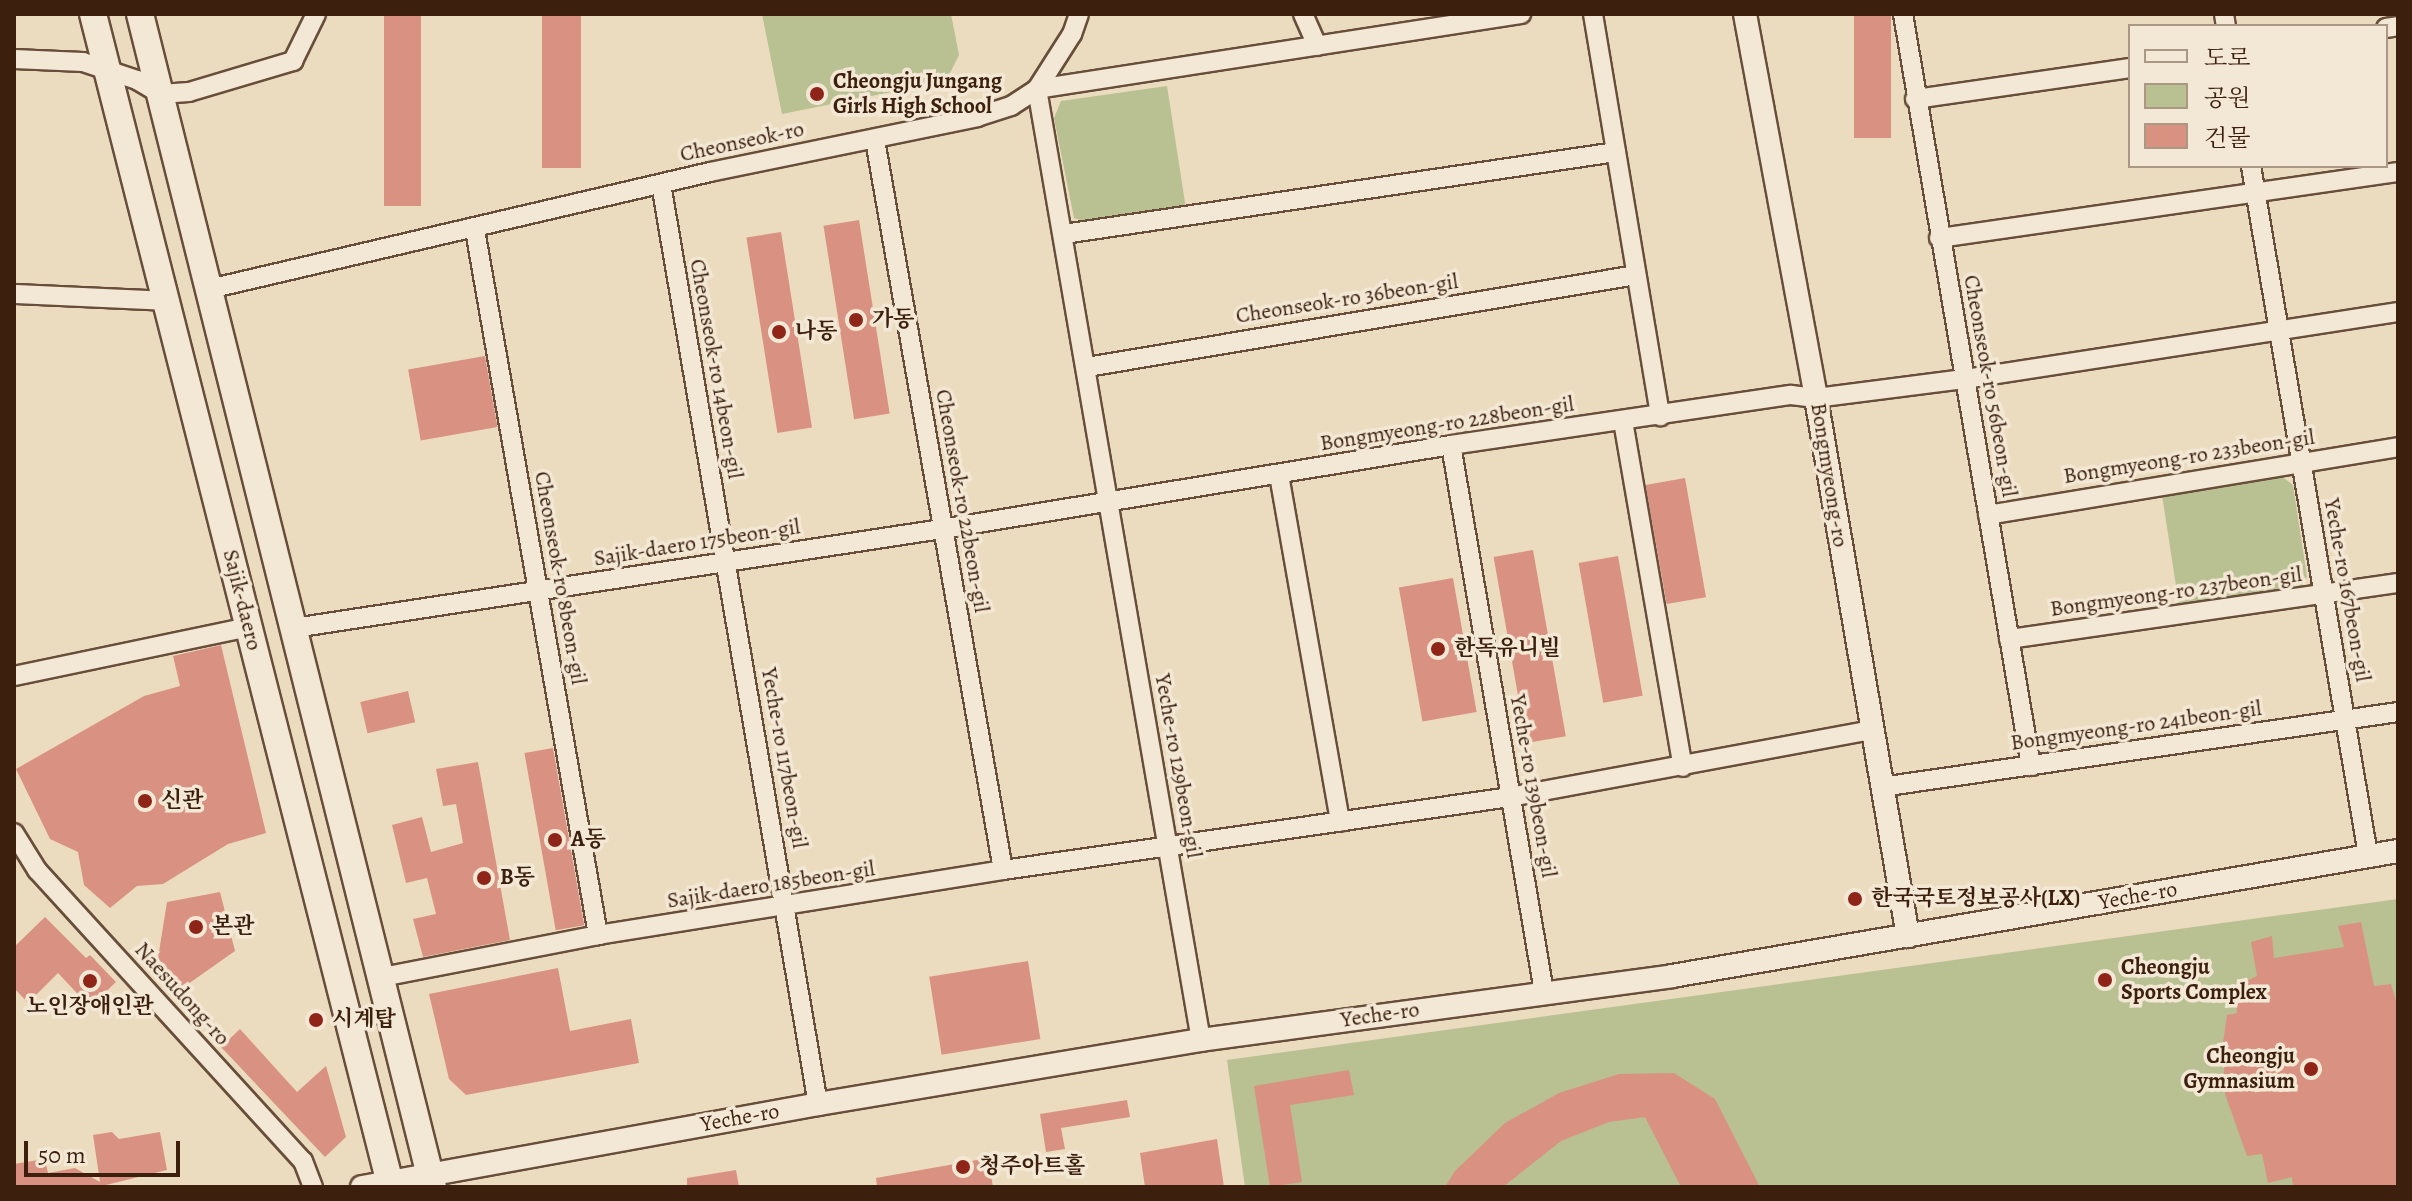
<!DOCTYPE html>
<meta charset="utf-8">
<style>
body{margin:0}
#map{position:relative;width:2412px;height:1201px;overflow:hidden;background:#ecdcbf;font-family:Alegreya,"Noto Serif KR",serif}
div>[style]{position:absolute}
.green>*{inset:0;background:#b9c091}
.building>*{inset:0;background:#d99282;transform-origin:0 0}
.roads{filter:drop-shadow(2px 0 #684e3a) drop-shadow(-2px 0 #684e3a) drop-shadow(0 2px #684e3a) drop-shadow(0 -2px #684e3a)}
.minor>*{height:18px;margin:-9px;padding:0 9px;transform-origin:9px;border-radius:9px;background:#f3e8d5}
.tertiary>*{height:22px;margin:-11px;padding:0 11px;transform-origin:11px;border-radius:11px;background:#f3e8d5}
.secondary>*{height:26px;margin:-13px;padding:0 13px;transform-origin:13px;border-radius:13px;background:#f3e8d5}
.dots>*{width:22px;height:22px;translate:-50% -50%;box-sizing:border-box;border:4px solid #f3e8d5;border-radius:50%}
span{translate:-50% -50%;white-space:nowrap;text-align:center;line-height:1.15;-webkit-text-stroke:7px #f3e8d5;paint-order:stroke}
.poi-label{font-size:22px;color:#3c1f0d;font-weight:700}
.left{translate:0 -50%;text-align:left}
.right{translate:-100% -50%;text-align:right}
.street-label{font-size:22px;color:#3c1f0d}
.frame{position:absolute;inset:0;border:16px solid #3c1f0d;pointer-events:none}
.legend{position:absolute;left:2128px;top:24px;width:260px;height:144px;box-sizing:border-box;background:#f3e8d5;border:2px solid #aa9885;margin:0;padding:10px 14px;list-style:none;font-size:24px;color:#3c1f0d}
.legend li{display:flex;align-items:center;gap:16px;height:40px}
.legend b{width:40px;border:2px solid #aa9885}
.scale{position:absolute;left:24px;top:1141px;width:156px;height:36px;box-sizing:border-box;border:4px solid #3c1f0d;border-top:0;padding-left:10px;font-size:24px;line-height:28px;white-space:nowrap;color:#3c1f0d;-webkit-text-stroke:6px #f3e8d5;paint-order:stroke}
</style>
<div id="map">
<div class="green">
<div style="clip-path:polygon(762px 14px,951px 14px,959px 55px,946px 81px,782px 114px)"></div>
<div style="clip-path:polygon(1167px 86px,1186px 209px,1090px 223px,1074px 218px,1054px 118px,1061px 101px)"></div>
<div style="clip-path:polygon(2280px 475px,2293px 485px,2307px 577px,2300px 588px,2179px 605px,2162px 495px)"></div>
<div style="clip-path:polygon(2398px 899px,2398px 1187px,1245px 1187px,1227px 1060px)"></div>
</div>
<div class="building">
<div style="left:384px;top:14px;width:37px;height:192px"></div>
<div style="left:542px;top:14px;width:39px;height:154px"></div>
<div style="left:1854px;top:14px;width:37px;height:124px"></div>
<div style="left:859px;top:220px;width:196px;height:36px;rotate:81deg"></div>
<div style="left:781px;top:232px;width:198px;height:35px;rotate:81deg"></div>
<div style="left:485px;top:356px;width:72px;height:78px;rotate:80deg"></div>
<div style="left:1685px;top:478px;width:121px;height:40px;rotate:80deg"></div>
<div style="left:1533px;top:550px;width:189px;height:40px;rotate:80deg"></div>
<div style="left:1618px;top:556px;width:142px;height:40px;rotate:80deg"></div>
<div style="left:1453px;top:578px;width:136px;height:55px;rotate:80deg"></div>
<div style="clip-path:polygon(221px 645px,266px 833px,228px 844px,163px 884px,137px 886px,110px 908px,84px 885px,78px 852px,50px 839px,16px 769px,144px 696px,180px 686px,173px 656px)"></div>
<div style="left:408px;top:691px;width:32px;height:49px;rotate:77deg"></div>
<div style="left:553px;top:748px;width:180px;height:29px;rotate:80deg"></div>
<div style="clip-path:polygon(478px 762px,510px 940px,423px 957px,413px 919px,436px 914px,427px 878px,406px 883px,392px 825px,422px 817px,431px 852px,463px 843px,456px 804px,443px 806px,436px 769px)"></div>
<div style="clip-path:polygon(220px 892px,235px 951px,181px 989px,158px 958px,167px 902px)"></div>
<div style="clip-path:polygon(45px 917px,86px 958px,90px 955px,116px 982px,90px 1007px,58px 973px,28px 1003px,14px 988px,14px 947px)"></div>
<div style="clip-path:polygon(2361px 922px,2374px 986px,2391px 984px,2398px 1008px,2398px 1187px,2293px 1187px,2292px 1177px,2268px 1183px,2262px 1154px,2247px 1156px,2225px 1094px,2223px 1043px,2227px 1015px,2237px 1013px,2234px 987px,2257px 976px,2251px 942px,2272px 936px,2274px 958px,2344px 947px,2338px 926px)"></div>
<div style="left:1028px;top:961px;width:79px;height:100px;rotate:81deg"></div>
<div style="clip-path:polygon(558px 968px,570px 1031px,631px 1019px,639px 1063px,466px 1095px,449px 1079px,429px 994px)"></div>
<div style="clip-path:polygon(240px 1029px,297px 1092px,326px 1066px,346px 1137px,325px 1157px,221px 1047px)"></div>
<div style="clip-path:polygon(1349px 1070px,1354px 1095px,1290px 1105px,1302px 1182px,1270px 1187px,1254px 1086px)"></div>
<div style="clip-path:polygon(1674px 1073px,1715px 1099px,1760px 1187px,1681px 1187px,1645px 1117px,1609px 1122px,1561px 1141px,1503px 1187px,1445px 1187px,1455px 1171px,1505px 1123px,1559px 1093px,1619px 1074px)"></div>
<div style="clip-path:polygon(1127px 1100px,1130px 1117px,1061px 1128px,1065px 1149px,1046px 1152px,1040px 1114px)"></div>
<div style="clip-path:polygon(112px 1132px,119px 1139px,160px 1132px,167px 1170px,106px 1185px,110px 1187px,14px 1187px,14px 1164px,45px 1159px,48px 1173px,75px 1168px,100px 1182px,93px 1135px)"></div>
<div style="clip-path:polygon(1217px 1139px,1224px 1187px,1145px 1187px,1140px 1153px)"></div>
<div style="clip-path:polygon(988px 1158px,993px 1187px,877px 1187px,876px 1178px)"></div>
<div style="clip-path:polygon(736px 1170px,739px 1187px,687px 1187px,687px 1178px)"></div>
</div>
<div class="roads">
<div class="minor">
<div style="left:1079px;top:14px;width:21px;rotate:109deg"></div>
<div style="left:1072px;top:34px;width:65px;rotate:122.5deg"></div>
<div style="left:1037px;top:89px;width:965px;rotate:80.22deg"></div>
<div style="left:1303px;top:14px;width:35px;rotate:66deg"></div>
<div style="left:1593px;top:14px;width:408px;rotate:80.5deg"></div>
<div style="left:1903px;top:14px;width:763px;rotate:80.34deg"></div>
<div style="left:2224px;top:14px;width:12px;rotate:81deg"></div>
<div style="left:2386px;top:28px;width:12px;rotate:-9deg"></div>
<div style="left:14px;top:59px;width:69px;rotate:2.5deg"></div>
<div style="left:83px;top:62px;width:57px;rotate:18.4deg"></div>
<div style="left:137px;top:80px;width:27px;rotate:31deg"></div>
<div style="left:160px;top:94px;width:29px;rotate:-4deg"></div>
<div style="left:189px;top:92px;width:109px;rotate:-16.6deg"></div>
<div style="left:293px;top:61px;width:52px;rotate:-63.9deg"></div>
<div style="left:1915px;top:99px;width:217px;rotate:-8.2deg"></div>
<div style="left:875px;top:140px;width:741px;rotate:80.05deg"></div>
<div style="left:2251px;top:166px;width:699px;rotate:80.36deg"></div>
<div style="left:661px;top:184px;width:933px;rotate:80.32deg"></div>
<div style="left:475px;top:230px;width:716px;rotate:80.1deg"></div>
<div style="left:1064px;top:234px;width:558px;rotate:-8.45deg"></div>
<div style="left:1939px;top:238px;width:464px;rotate:-8.2deg"></div>
<div style="left:209px;top:289px;width:514px;rotate:-13.14deg"></div>
<div style="left:710px;top:172px;width:273px;rotate:-11.6deg"></div>
<div style="left:977px;top:117px;width:36px;rotate:-18deg"></div>
<div style="left:1011px;top:106px;width:31px;rotate:-33deg"></div>
<div style="left:1037px;top:89px;width:490px;rotate:-8.8deg"></div>
<div style="left:14px;top:294px;width:152px;rotate:2.6deg"></div>
<div style="left:1087px;top:367px;width:557px;rotate:-9.51deg"></div>
<div style="left:1623px;top:421px;width:351px;rotate:80.2deg"></div>
<div style="left:1451px;top:445px;width:555px;rotate:80.35deg"></div>
<div style="left:1279px;top:475px;width:352px;rotate:80deg"></div>
<div style="left:1988px;top:515px;width:416px;rotate:-9.4deg"></div>
<div style="left:294px;top:628px;width:656px;rotate:-8.69deg"></div>
<div style="left:942px;top:529px;width:516px;rotate:-9.37deg"></div>
<div style="left:1451px;top:445px;width:344px;rotate:-8.4deg"></div>
<div style="left:1791px;top:395px;width:25px;rotate:7deg"></div>
<div style="left:1816px;top:398px;width:150px;rotate:-7.3deg"></div>
<div style="left:1965px;top:379px;width:438px;rotate:-8.8deg"></div>
<div style="left:2009px;top:639px;width:393px;rotate:-8.2deg"></div>
<div style="left:14px;top:676px;width:240px;rotate:-11.8deg"></div>
<div style="left:1881px;top:787px;width:522px;rotate:-8.25deg"></div>
<div style="left:14px;top:833px;width:44px;rotate:58.1deg"></div>
<div style="left:37px;top:870px;width:394px;rotate:47.6deg"></div>
<div style="left:303px;top:1161px;width:28px;rotate:69deg"></div>
<div style="left:382px;top:977px;width:220px;rotate:-11deg"></div>
<div style="left:598px;top:935px;width:410px;rotate:-9.1deg"></div>
<div style="left:1003px;top:870px;width:512px;rotate:-8.19deg"></div>
<div style="left:1510px;top:797px;width:367px;rotate:-10.5deg"></div>
</div>
<div class="tertiary">
<div style="left:1745px;top:14px;width:391px;rotate:79.5deg"></div>
<div style="left:1816px;top:398px;width:546px;rotate:80.3deg"></div>
<div style="left:362px;top:1187px;width:463px;rotate:-10.3deg"></div>
<div style="left:818px;top:1104px;width:388px;rotate:-9.5deg"></div>
<div style="left:1201px;top:1040px;width:475px;rotate:-7.7deg"></div>
<div style="left:1672px;top:976px;width:737px;rotate:-9.77deg"></div>
</div>
<div class="secondary">
<div style="left:93px;top:14px;width:1210px;rotate:75.75deg"></div>
<div style="left:140px;top:14px;width:1209px;rotate:75.98deg"></div>
</div>
</div>
<div class="dots">
<div style="left:817px;top:94px;background:#8f2418"></div>
<div style="left:856px;top:320px;background:#8f2418"></div>
<div style="left:779px;top:332px;background:#8f2418"></div>
<div style="left:1438px;top:649px;background:#8f2418"></div>
<div style="left:145px;top:801px;background:#8f2418"></div>
<div style="left:555px;top:840px;background:#8f2418"></div>
<div style="left:484px;top:878px;background:#8f2418"></div>
<div style="left:1855px;top:899px;background:#8f2418"></div>
<div style="left:196px;top:927px;background:#8f2418"></div>
<div style="left:2105px;top:980px;background:#8f2418"></div>
<div style="left:90px;top:981px;background:#8f2418"></div>
<div style="left:316px;top:1020px;background:#8f2418"></div>
<div style="left:2311px;top:1069px;background:#8f2418"></div>
<div style="left:963px;top:1167px;background:#8f2418"></div>
</div>
<div class="poi-label">
<span class="left" style="left:833px;top:94px">Cheongju Jungang<br>Girls High School</span>
<span class="left" style="left:872px;top:320px">가동</span>
<span class="left" style="left:795px;top:332px">나동</span>
<span class="left" style="left:1454px;top:649px">한독유니빌</span>
<span class="left" style="left:161px;top:801px">신관</span>
<span class="left" style="left:571px;top:840px">A동</span>
<span class="left" style="left:500px;top:878px">B동</span>
<span class="left" style="left:1871px;top:899px">한국국토정보공사(LX)</span>
<span class="left" style="left:212px;top:927px">본관</span>
<span class="left" style="left:2121px;top:980px">Cheongju<br>Sports Complex</span>
<span style="left:90px;top:1007px">노인장애인관</span>
<span class="left" style="left:332px;top:1020px">시계탑</span>
<span class="right" style="left:2295px;top:1069px">Cheongju<br>Gymnasium</span>
<span class="left" style="left:979px;top:1167px">청주아트홀</span>
</div>
<div class="street-label">
<span style="left:742px;top:142px;rotate:-12deg">Cheonseok-ro</span>
<span style="left:1347px;top:299px;rotate:-9deg">Cheonseok-ro 36beon-gil</span>
<span style="left:716px;top:369px;rotate:80deg">Cheonseok-ro 14beon-gil</span>
<span style="left:1990px;top:386px;rotate:80deg">Cheonseok-ro 56beon-gil</span>
<span style="left:1447px;top:424px;rotate:-9deg">Bongmyeong-ro 228beon-gil</span>
<span style="left:2189px;top:457px;rotate:-9deg">Bongmyeong-ro 233beon-gil</span>
<span style="left:1829px;top:475px;rotate:81deg">Bongmyeong-ro</span>
<span style="left:962px;top:501px;rotate:80deg">Cheonseok-ro 22beon-gil</span>
<span style="left:697px;top:543px;rotate:-9deg">Sajik-daero 175beon-gil</span>
<span style="left:560px;top:578px;rotate:80deg">Cheonseok-ro 8beon-gil</span>
<span style="left:2347px;top:590px;rotate:80deg">Yeche-ro 167beon-gil</span>
<span style="left:2176px;top:592px;rotate:-8deg">Bongmyeong-ro 237beon-gil</span>
<span style="left:242px;top:600px;rotate:76deg">Sajik-daero</span>
<span style="left:2136px;top:726px;rotate:-8deg">Bongmyeong-ro 241beon-gil</span>
<span style="left:784px;top:758px;rotate:80deg">Yeche-ro 117beon-gil</span>
<span style="left:1178px;top:766px;rotate:80deg">Yeche-ro 129beon-gil</span>
<span style="left:1533px;top:786px;rotate:80deg">Yeche-ro 139beon-gil</span>
<span style="left:771px;top:885px;rotate:-9deg">Sajik-daero 185beon-gil</span>
<span style="left:2138px;top:896px;rotate:-10deg">Yeche-ro</span>
<span style="left:182px;top:994px;rotate:48deg">Naesudong-ro</span>
<span style="left:1380px;top:1015px;rotate:-8deg">Yeche-ro</span>
<span style="left:740px;top:1118px;rotate:-10deg">Yeche-ro</span>
</div>
<div class="frame"></div>
<ul class="legend">
<li><b style="height:10px;background:#f3e8d5"></b>도로</li>
<li><b style="height:22px;background:#b9c091"></b>공원</li>
<li><b style="height:22px;background:#d99282"></b>건물</li>
</ul>
<div class="scale">50 m</div>
</div>
